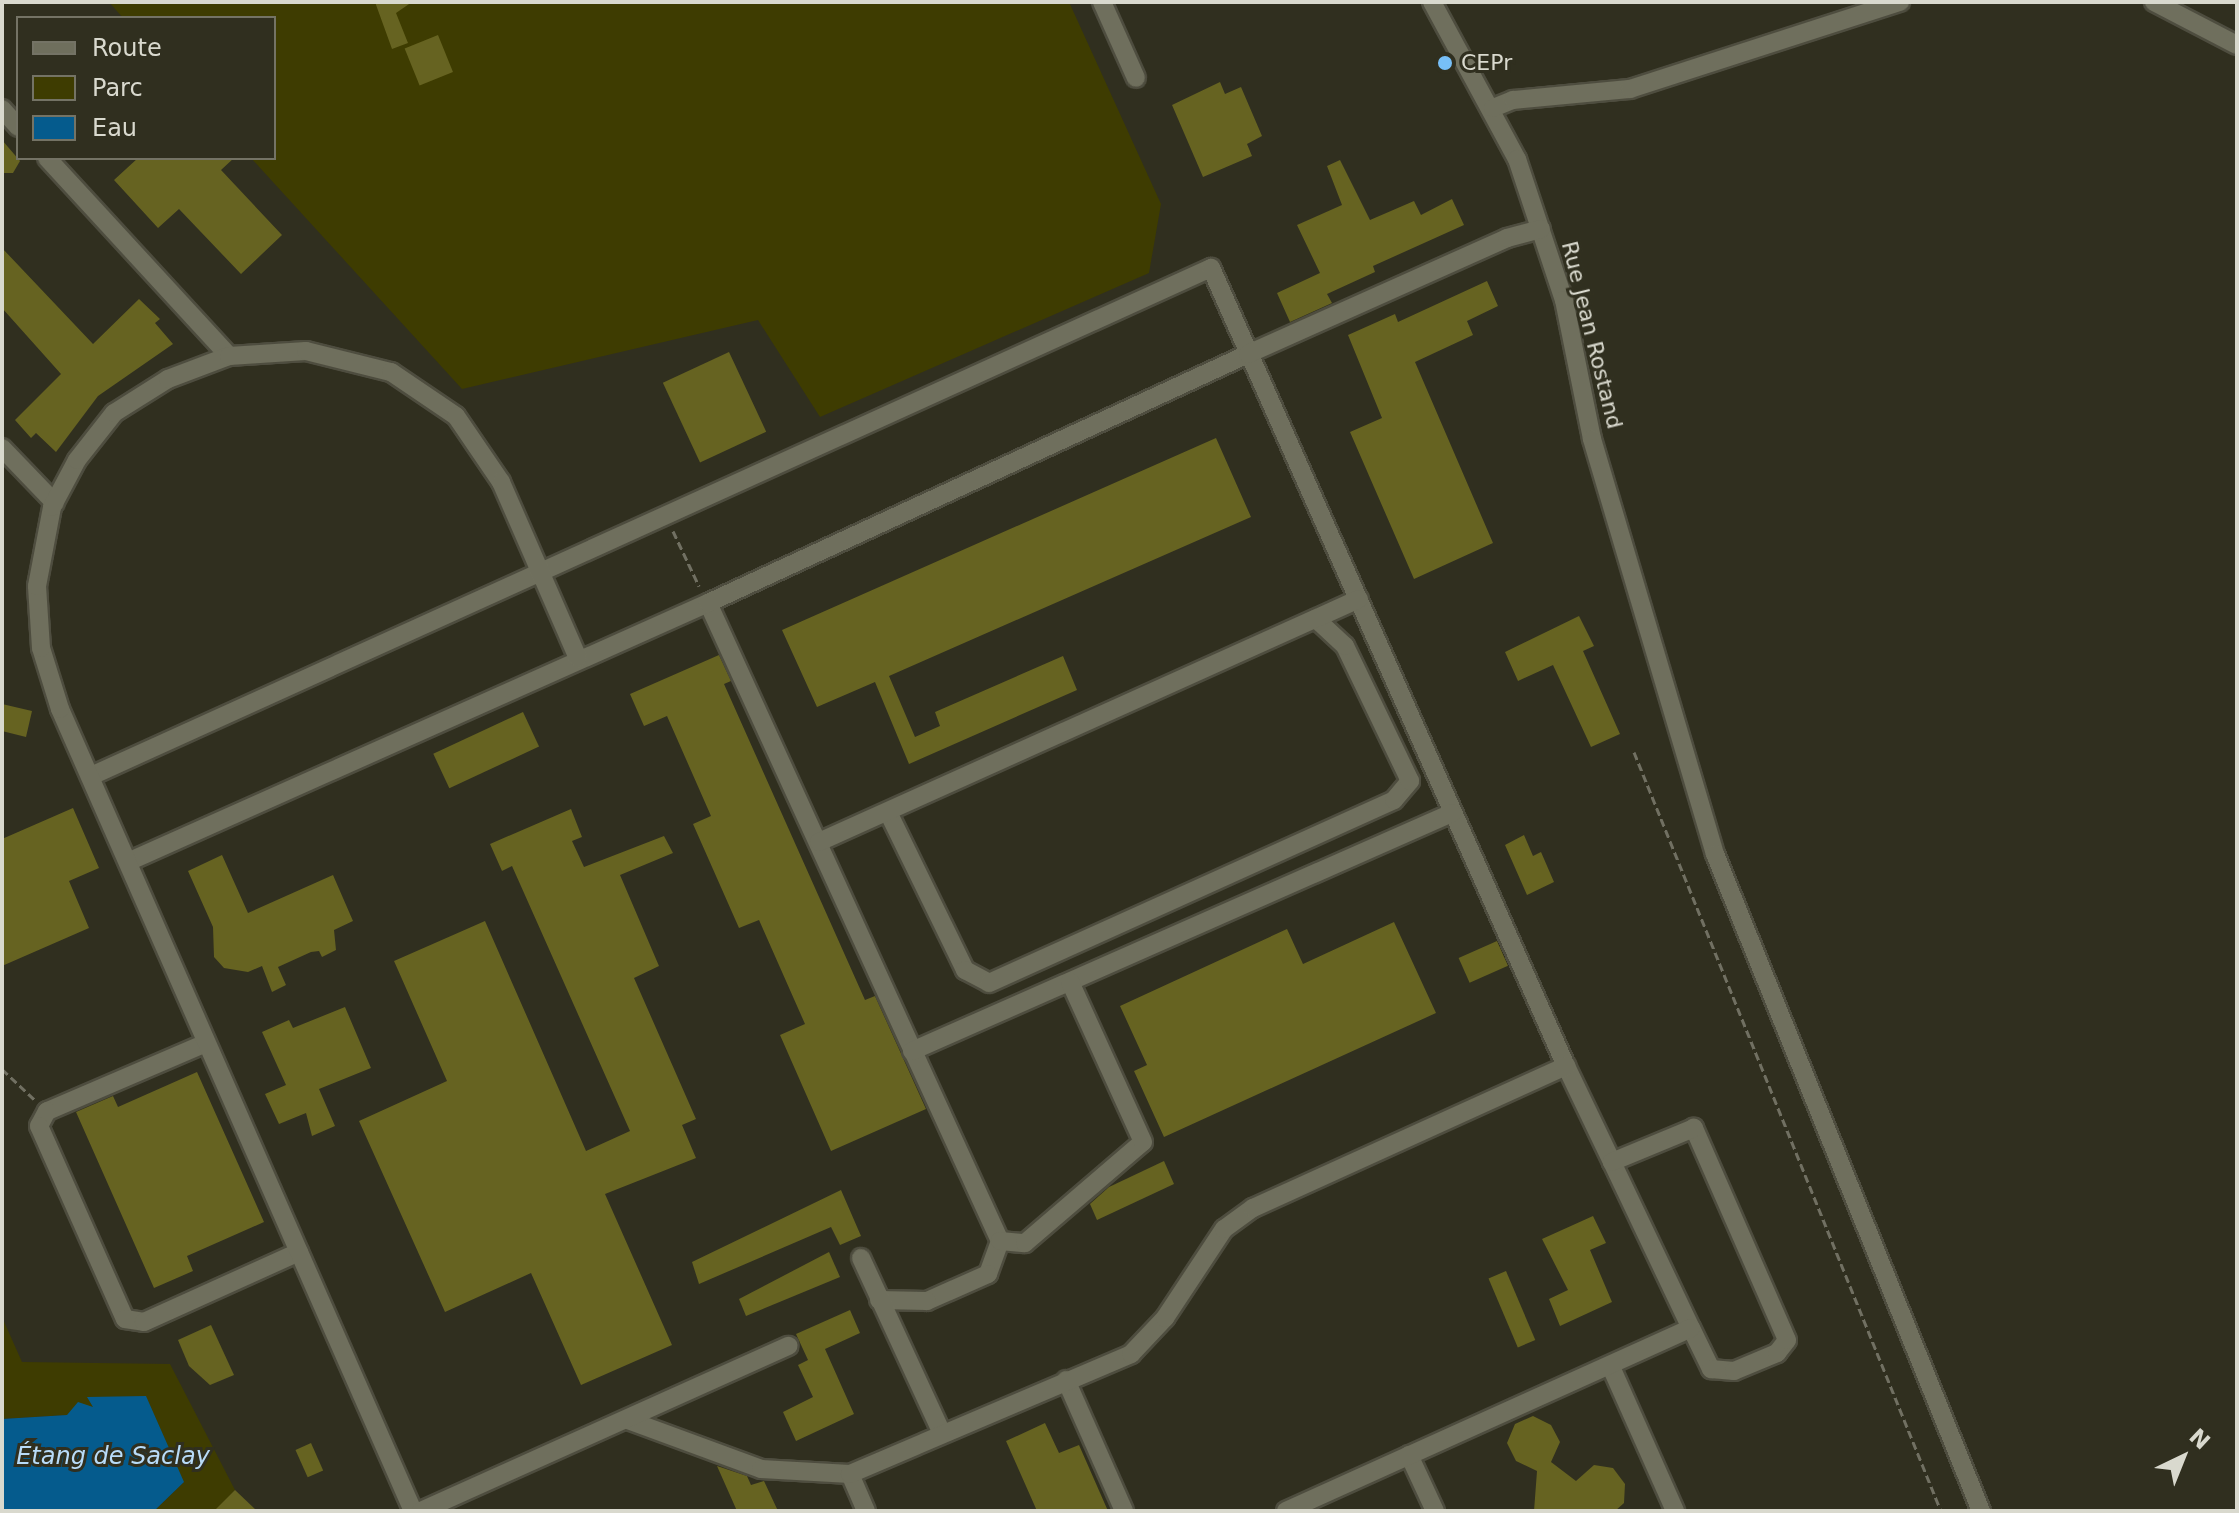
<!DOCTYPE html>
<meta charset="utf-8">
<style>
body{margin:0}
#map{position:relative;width:2239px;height:1513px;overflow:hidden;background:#302f1f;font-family:"DejaVu Sans",sans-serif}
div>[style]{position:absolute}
.green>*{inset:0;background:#3e3c01}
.water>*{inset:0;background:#055b8d}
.building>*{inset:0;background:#666321;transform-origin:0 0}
.path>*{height:3px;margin-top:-1.5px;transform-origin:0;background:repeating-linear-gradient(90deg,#717062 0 8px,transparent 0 12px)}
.roads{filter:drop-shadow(2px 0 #4e4d3f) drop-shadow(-2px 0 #4e4d3f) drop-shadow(0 2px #4e4d3f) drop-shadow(0 -2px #4e4d3f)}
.minor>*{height:18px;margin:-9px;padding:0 9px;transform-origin:9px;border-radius:9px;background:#6f6f5d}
.dots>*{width:22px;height:22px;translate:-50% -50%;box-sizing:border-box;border:4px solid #302f1f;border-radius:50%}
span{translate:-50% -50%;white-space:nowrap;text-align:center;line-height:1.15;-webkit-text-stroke:6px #302f1f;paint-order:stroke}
.poi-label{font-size:22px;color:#d9d9ce}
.left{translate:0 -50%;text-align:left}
.street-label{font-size:22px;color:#d9d9ce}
.water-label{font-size:24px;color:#b8dbf8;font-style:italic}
.frame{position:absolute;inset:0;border:4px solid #d9d9ce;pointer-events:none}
.legend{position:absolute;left:16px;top:16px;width:260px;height:144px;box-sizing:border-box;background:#302f1f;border:2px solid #747365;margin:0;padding:10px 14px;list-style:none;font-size:24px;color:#d9d9ce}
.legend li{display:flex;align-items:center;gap:16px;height:40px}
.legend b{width:40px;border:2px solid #747365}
.north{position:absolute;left:2143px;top:1417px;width:80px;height:80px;-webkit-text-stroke:6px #302f1f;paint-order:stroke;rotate:43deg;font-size:22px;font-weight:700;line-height:32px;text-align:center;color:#d9d9ce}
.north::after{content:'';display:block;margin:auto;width:28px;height:36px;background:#d9d9ce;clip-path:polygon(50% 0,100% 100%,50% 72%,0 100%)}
</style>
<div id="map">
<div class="green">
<div style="clip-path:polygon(109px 2px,1069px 2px,1161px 204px,1149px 273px,820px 417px,758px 320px,462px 389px,251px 158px,274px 158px,274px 18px,123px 18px)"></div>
<div style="clip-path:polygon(2px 1317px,22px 1362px,170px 1364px,235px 1490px,215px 1511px,154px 1511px,184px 1482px,68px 1415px,2px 1419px)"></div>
</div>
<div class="water">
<div style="clip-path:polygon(146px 1396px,184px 1482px,154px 1511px,2px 1511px,2px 1419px,67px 1415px,78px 1402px,93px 1407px,87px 1397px)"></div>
</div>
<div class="building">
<div style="clip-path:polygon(375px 2px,412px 2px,396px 13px,408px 43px,392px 49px)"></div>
<div style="left:438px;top:35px;width:40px;height:36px;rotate:68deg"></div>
<div style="clip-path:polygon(1220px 82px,1225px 94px,1241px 87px,1262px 136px,1247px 144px,1252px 156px,1203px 177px,1172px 105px)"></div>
<div style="clip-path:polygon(2px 140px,20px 161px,13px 173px,2px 173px)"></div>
<div style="clip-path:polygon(138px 158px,234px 158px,221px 170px,282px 235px,241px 274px,179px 209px,158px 228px,114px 180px)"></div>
<div style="clip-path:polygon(1340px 160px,1370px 220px,1414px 201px,1421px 215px,1452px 199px,1464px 225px,1373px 266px,1375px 272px,1327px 294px,1332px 303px,1290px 322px,1277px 293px,1320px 273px,1297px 225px,1342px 205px,1327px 166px)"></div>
<div style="clip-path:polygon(2px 248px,93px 344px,139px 299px,160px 319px,155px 323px,173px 344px,98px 396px,56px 452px,36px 433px,31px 438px,15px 420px,61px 374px,2px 308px)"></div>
<div style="clip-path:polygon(1487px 281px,1498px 306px,1467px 321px,1473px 335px,1415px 362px,1493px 543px,1414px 579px,1350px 432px,1382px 418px,1348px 335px,1395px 314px,1398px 322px)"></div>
<div style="left:729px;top:352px;width:88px;height:73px;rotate:65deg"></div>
<div style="clip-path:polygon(1216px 438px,1251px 517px,889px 676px,915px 737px,940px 726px,935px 712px,1063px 656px,1077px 690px,909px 764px,875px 682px,817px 707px,782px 630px)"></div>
<div style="clip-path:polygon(1579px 616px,1594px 646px,1583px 651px,1620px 734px,1591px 747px,1553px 665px,1518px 681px,1505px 652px)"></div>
<div style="clip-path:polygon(719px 655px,731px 681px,724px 684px,865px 1000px,875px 996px,926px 1109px,831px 1151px,780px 1035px,805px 1024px,759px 920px,739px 928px,693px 824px,711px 816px,667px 716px,644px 726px,630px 694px)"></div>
<div style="clip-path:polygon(2px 704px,32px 711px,26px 737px,2px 731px)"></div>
<div style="left:523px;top:712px;width:38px;height:99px;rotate:65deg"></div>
<div style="clip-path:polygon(73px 808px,99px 868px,69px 881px,89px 928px,2px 966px,2px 839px)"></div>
<div style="clip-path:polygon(571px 809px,582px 837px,572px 841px,584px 867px,664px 836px,673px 853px,620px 875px,659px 966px,634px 978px,696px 1119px,682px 1125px,696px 1158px,605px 1194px,672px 1345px,581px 1385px,531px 1273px,445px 1312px,359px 1121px,447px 1081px,394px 961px,485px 921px,586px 1151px,630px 1131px,512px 866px,502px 871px,490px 844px)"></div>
<div style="clip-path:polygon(1524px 835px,1533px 856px,1541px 852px,1554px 882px,1527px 895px,1505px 845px)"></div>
<div style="clip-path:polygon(222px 855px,248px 913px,333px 875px,353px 921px,334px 930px,336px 950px,322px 957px,319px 951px,311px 952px,278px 967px,286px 985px,272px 992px,262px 966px,248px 972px,224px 968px,214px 957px,213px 927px,188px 871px)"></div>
<div style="clip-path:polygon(1394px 922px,1436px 1013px,1164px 1137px,1134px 1071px,1147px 1065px,1120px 1006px,1287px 929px,1303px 964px)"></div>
<div style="left:1497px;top:941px;width:27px;height:42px;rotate:66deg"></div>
<div style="clip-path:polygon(345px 1007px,371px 1068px,319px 1089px,335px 1126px,312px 1136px,306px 1113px,279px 1124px,265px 1094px,286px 1085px,262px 1032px,289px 1020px,293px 1028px)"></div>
<div style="clip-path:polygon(197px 1072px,264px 1222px,187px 1256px,193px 1271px,154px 1288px,76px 1112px,113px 1096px,118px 1107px)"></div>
<div style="clip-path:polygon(1164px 1161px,1174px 1184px,1097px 1220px,1090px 1204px,1109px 1187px)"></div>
<div style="clip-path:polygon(841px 1190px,861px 1236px,840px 1245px,831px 1227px,699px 1284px,692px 1262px)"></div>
<div style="clip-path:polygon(1593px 1216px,1606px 1243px,1590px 1250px,1612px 1302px,1560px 1326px,1549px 1299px,1568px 1290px,1542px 1239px)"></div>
<div style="clip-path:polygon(829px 1252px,840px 1277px,746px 1316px,739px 1299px)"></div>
<div style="left:1506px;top:1271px;width:75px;height:19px;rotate:67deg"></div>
<div style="clip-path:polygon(850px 1310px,860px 1333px,825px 1349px,854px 1414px,796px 1441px,783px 1412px,813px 1397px,798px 1365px,808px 1360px,796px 1334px)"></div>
<div style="clip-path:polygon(211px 1325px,234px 1375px,210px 1385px,189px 1366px,178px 1340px)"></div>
<div style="clip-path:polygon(1533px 1416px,1551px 1425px,1560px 1442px,1551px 1462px,1576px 1481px,1594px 1465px,1613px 1468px,1625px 1484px,1624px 1503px,1615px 1511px,1534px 1511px,1537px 1471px,1516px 1461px,1507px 1443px,1515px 1424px)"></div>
<div style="clip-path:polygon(1045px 1423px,1059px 1453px,1079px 1445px,1108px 1511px,1037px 1511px,1006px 1441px)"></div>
<div style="left:311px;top:1443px;width:30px;height:17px;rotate:66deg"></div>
<div style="clip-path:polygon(717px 1466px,747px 1476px,751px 1485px,764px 1481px,778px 1511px,737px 1511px)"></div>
<div style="clip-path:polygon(235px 1490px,257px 1511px,214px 1511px)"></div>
</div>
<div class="path">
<div style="left:673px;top:531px;width:61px;rotate:64.7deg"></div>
<div style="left:1634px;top:752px;width:819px;rotate:67.98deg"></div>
<div style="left:2px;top:1069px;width:45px;rotate:43.2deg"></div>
</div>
<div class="roads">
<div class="minor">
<div style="left:1102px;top:2px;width:83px;rotate:65.9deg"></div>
<div style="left:1432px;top:2px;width:179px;rotate:61.6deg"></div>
<div style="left:1517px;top:159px;width:149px;rotate:71.6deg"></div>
<div style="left:1564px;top:300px;width:142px;rotate:78.6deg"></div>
<div style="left:1592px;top:439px;width:433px;rotate:73.5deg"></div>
<div style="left:1715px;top:854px;width:709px;rotate:67.96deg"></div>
<div style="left:2154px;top:2px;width:93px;rotate:27.4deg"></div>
<div style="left:1493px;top:108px;width:22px;rotate:-22deg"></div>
<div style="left:1513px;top:100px;width:118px;rotate:-5.4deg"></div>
<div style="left:1630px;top:89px;width:284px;rotate:-17.9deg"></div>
<div style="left:2px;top:109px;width:24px;rotate:48deg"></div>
<div style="left:47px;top:158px;width:269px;rotate:47.4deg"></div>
<div style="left:2px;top:448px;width:76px;rotate:46.1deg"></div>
<div style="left:708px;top:603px;width:702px;rotate:65.41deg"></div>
<div style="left:1000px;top:1241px;width:35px;rotate:110deg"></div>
<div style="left:988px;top:1274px;width:67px;rotate:156.1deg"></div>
<div style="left:927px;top:1301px;width:48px;rotate:-178.8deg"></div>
<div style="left:91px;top:776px;width:1230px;rotate:-24.4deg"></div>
<div style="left:1211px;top:268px;width:873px;rotate:66.02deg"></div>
<div style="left:1566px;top:1066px;width:106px;rotate:64.4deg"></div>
<div style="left:1612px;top:1162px;width:184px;rotate:64.6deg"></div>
<div style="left:1691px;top:1328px;width:46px;rotate:64deg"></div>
<div style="left:1711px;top:1369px;width:23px;rotate:5deg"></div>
<div style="left:1734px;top:1371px;width:47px;rotate:-22.7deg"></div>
<div style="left:1777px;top:1353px;width:16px;rotate:-52deg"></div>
<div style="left:1787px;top:1340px;width:232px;rotate:-113.7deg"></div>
<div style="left:1694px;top:1128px;width:89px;rotate:157.5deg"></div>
<div style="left:888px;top:812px;width:176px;rotate:64deg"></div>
<div style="left:965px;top:970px;width:27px;rotate:28deg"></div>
<div style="left:989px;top:983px;width:444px;rotate:-24.3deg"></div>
<div style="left:1394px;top:800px;width:25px;rotate:-50deg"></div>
<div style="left:1410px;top:781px;width:150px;rotate:-115.7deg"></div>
<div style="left:1345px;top:646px;width:40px;rotate:-137deg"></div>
<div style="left:819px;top:842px;width:592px;rotate:-24.23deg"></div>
<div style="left:130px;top:861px;width:633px;rotate:-24.05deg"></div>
<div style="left:708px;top:603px;width:595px;rotate:-24.75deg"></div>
<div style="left:1248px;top:354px;width:284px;rotate:-24.1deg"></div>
<div style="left:1507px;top:238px;width:35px;rotate:-15deg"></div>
<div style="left:206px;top:1043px;width:173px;rotate:156.8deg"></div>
<div style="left:47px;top:1111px;width:17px;rotate:118deg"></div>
<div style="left:39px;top:1126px;width:211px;rotate:66deg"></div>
<div style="left:125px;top:1319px;width:19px;rotate:9deg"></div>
<div style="left:144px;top:1322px;width:170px;rotate:-24.3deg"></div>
<div style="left:912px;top:1051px;width:590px;rotate:-23.79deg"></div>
<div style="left:1000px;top:1241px;width:25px;rotate:5deg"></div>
<div style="left:1025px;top:1243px;width:155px;rotate:-40.6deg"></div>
<div style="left:1143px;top:1142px;width:176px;rotate:-114.5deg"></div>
<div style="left:861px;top:1258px;width:193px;rotate:65.2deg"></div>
<div style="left:1611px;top:1367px;width:158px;rotate:66deg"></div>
<div style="left:1066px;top:1380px;width:143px;rotate:66.1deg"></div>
<div style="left:628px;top:1420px;width:142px;rotate:20.2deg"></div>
<div style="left:761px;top:1469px;width:89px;rotate:3.2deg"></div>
<div style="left:1409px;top:1455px;width:62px;rotate:65.1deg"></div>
<div style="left:413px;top:1511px;width:876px;rotate:-113.76deg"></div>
<div style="left:60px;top:709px;width:64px;rotate:-107.3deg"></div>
<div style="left:41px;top:648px;width:62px;rotate:-93.7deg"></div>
<div style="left:37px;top:586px;width:80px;rotate:-79.2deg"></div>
<div style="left:52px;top:507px;width:53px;rotate:-62deg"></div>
<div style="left:77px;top:460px;width:60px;rotate:-51.8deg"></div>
<div style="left:114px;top:413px;width:64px;rotate:-32.2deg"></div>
<div style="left:168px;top:379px;width:65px;rotate:-20.7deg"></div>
<div style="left:229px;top:356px;width:77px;rotate:-3.7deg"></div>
<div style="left:306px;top:351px;width:88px;rotate:13.9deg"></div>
<div style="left:391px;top:372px;width:78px;rotate:34.1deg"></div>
<div style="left:456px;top:416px;width:80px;rotate:55.7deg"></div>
<div style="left:501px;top:482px;width:192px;rotate:66.4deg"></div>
<div style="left:421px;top:1511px;width:403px;rotate:-24.2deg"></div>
<div style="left:866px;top:1511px;width:40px;rotate:-113.4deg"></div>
<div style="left:850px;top:1474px;width:306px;rotate:-23.1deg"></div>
<div style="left:1131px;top:1354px;width:50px;rotate:-46.6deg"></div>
<div style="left:1165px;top:1318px;width:107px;rotate:-56.5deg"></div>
<div style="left:1224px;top:1229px;width:36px;rotate:-36deg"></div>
<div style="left:1253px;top:1208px;width:344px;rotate:-24.4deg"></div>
<div style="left:1286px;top:1511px;width:444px;rotate:-24.3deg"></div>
</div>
</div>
<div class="dots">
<div style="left:1445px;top:63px;background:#77bff7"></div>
</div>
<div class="poi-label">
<span class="left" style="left:1461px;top:63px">CEPr</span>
</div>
<div class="street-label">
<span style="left:1592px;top:335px;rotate:76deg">Rue Jean Rostand</span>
</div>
<div class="water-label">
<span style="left:113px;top:1457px">Étang de Saclay</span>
</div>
<div class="frame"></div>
<ul class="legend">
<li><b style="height:10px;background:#6f6f5d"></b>Route</li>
<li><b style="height:22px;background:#3e3c01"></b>Parc</li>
<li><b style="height:22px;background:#055b8d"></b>Eau</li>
</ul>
<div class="north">N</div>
</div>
